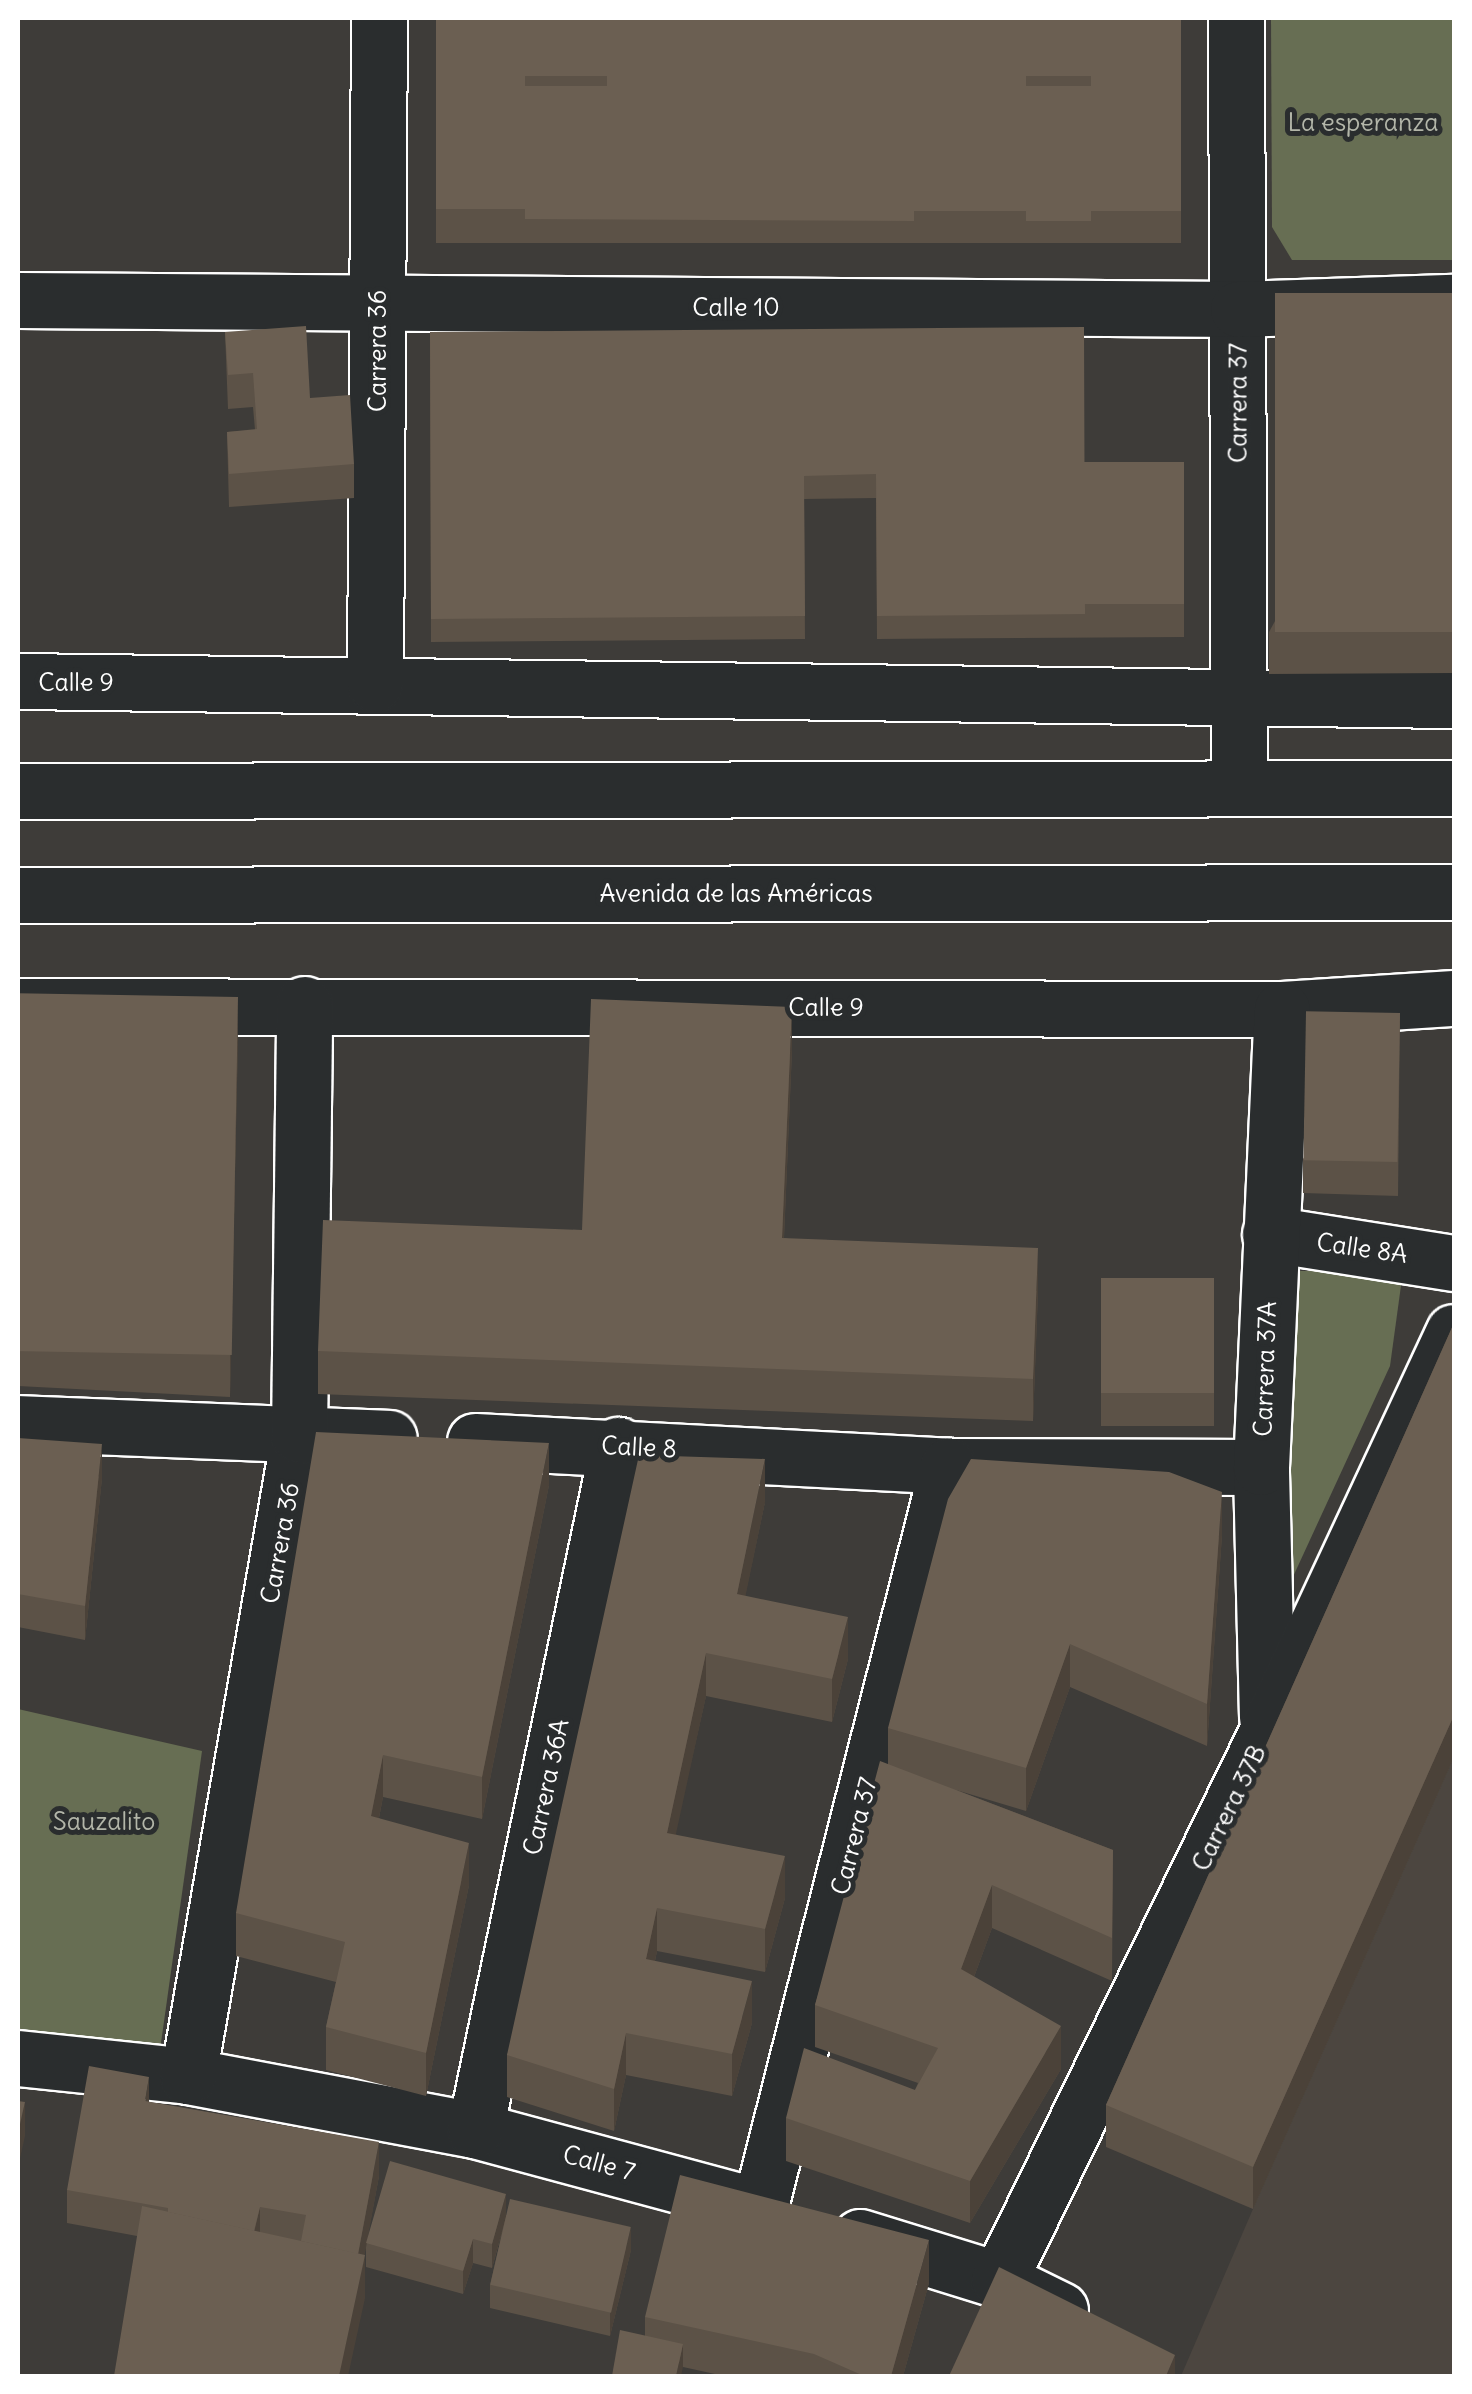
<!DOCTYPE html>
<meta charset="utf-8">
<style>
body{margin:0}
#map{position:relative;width:1472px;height:2394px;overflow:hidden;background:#3e3c39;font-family:Delius,sans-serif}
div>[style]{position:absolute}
.built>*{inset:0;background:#4c4640}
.green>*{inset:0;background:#676e53}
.roads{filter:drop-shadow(2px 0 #fff) drop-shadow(-2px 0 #fff) drop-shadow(0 2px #fff) drop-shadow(0 -2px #fff)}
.street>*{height:55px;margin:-27.5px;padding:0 27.5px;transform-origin:27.5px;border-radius:27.5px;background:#2a2d2e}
.secondary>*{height:55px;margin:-27.5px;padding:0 27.5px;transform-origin:27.5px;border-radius:27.5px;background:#2a2d2e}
.wall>*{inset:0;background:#5c5247;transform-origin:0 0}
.shaded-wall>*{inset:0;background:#4b4239}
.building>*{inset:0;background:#6b5f52;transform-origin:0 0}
span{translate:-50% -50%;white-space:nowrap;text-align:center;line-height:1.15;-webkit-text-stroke:10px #2a2d2e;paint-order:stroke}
.park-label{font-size:25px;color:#b3b6a9}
.street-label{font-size:25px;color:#fff}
.frame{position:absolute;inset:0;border:20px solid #fff;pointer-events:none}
</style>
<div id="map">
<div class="built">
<div style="clip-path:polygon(1454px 1757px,1454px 2376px,1181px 2376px,1253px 2209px)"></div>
</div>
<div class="green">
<div style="clip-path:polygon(1271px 18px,1454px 18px,1454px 260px,1292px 260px,1272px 227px)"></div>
<div style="clip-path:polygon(1290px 1271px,1403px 1271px,1390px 1366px,1280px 1605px)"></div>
<div style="clip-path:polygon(18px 1709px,202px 1751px,160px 2050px,18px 2031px)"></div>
</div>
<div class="roads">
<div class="street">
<div style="left:1236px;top:18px;width:770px;rotate:89.78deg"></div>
<div style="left:18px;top:300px;width:1220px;rotate:0.42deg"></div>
<div style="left:1238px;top:309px;width:216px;rotate:-1.9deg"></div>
<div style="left:18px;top:681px;width:1436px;rotate:0.76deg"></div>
<div style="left:375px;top:684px;width:666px;rotate:-89.66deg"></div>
<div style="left:18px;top:1006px;width:1264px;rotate:0.14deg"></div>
<div style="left:1282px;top:1009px;width:172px;rotate:-3.7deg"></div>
<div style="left:1270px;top:1234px;width:186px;rotate:9deg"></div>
<div style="left:18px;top:1423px;width:371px;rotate:2.3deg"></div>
<div style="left:475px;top:1441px;width:474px;rotate:3deg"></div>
<div style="left:948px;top:1466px;width:313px;rotate:0.2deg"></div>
<div style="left:1267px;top:1717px;width:250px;rotate:-91.4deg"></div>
<div style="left:1261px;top:1467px;width:458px;rotate:-87.4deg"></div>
<div style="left:18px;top:2058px;width:171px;rotate:6deg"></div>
<div style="left:188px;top:2076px;width:292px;rotate:10.7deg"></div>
<div style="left:475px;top:2130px;width:284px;rotate:15.1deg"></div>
<div style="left:188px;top:2076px;width:651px;rotate:-80.18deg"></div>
<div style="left:299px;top:1435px;width:431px;rotate:-89.3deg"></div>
<div style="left:475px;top:2130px;width:700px;rotate:-78.21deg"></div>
<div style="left:760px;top:2206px;width:764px;rotate:-75.75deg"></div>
<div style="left:860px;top:2237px;width:145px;rotate:17.2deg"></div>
<div style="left:999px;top:2280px;width:68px;rotate:26.2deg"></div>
<div style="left:999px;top:2280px;width:612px;rotate:-63.94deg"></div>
<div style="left:1268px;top:1730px;width:439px;rotate:-65deg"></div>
</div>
<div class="secondary">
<div style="left:18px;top:791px;width:1436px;rotate:-0.12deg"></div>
<div style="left:18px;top:895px;width:1436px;rotate:-0.12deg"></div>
</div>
</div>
<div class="wall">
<div style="left:436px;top:18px;width:745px;height:225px"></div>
<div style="clip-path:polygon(1454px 294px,1454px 673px,1269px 674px,1269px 632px)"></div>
<div style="clip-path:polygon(225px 332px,310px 398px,354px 464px,354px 498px,229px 507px,227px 432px,255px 430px,253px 407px,228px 409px)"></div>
<div style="clip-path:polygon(430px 332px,1084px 463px,1184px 462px,1184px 637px,877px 639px,876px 498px,804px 499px,805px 639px,431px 642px)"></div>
<div style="clip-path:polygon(18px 998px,238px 1039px,230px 1397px,18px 1386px)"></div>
<div style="clip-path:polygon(1400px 1013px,1398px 1196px,1303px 1193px,1303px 1159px)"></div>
<div style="clip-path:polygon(792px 1050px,784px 1238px,1038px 1291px,1033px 1421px,318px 1394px,318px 1351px,582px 1230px)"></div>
<div style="left:1101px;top:1278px;width:113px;height:148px"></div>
<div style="clip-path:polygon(1454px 1323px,1454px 1757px,1253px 2209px,1106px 2147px,1106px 2105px)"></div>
<div style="clip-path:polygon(18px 1438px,102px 1478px,85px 1640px,18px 1627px)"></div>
<div style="clip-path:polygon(549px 1485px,482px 1819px,383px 1797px,379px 1818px,469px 1885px,426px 2096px,326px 2070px,326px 2027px,336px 1982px,236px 1956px,236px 1913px)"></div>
<div style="clip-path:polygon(765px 1502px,745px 1596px,848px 1659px,832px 1722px,706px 1696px,675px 1834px,785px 1898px,765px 1972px,657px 1951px,655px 1961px,752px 2023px,732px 2096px,626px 2075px,614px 2131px,507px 2097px,507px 2055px)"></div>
<div style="clip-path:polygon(1222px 1535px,1207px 1746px,1070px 1687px,1026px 1811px,956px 1790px,1113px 1850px,1112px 1981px,992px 1928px,974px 1977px,1061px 2069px,970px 2223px,786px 2161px,786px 2118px,915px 2090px,918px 2083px,815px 2047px,815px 2005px,888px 1764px,888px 1728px)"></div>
<div style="clip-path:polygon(149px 2102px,379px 2176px,364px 2255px,365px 2298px,137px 2236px,67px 2223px,67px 2190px)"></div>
<div style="clip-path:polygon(506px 2215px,631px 2250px,610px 2336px,490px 2308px,490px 2285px,503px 2229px,492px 2268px,473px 2263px,463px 2294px,366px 2267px,366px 2243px)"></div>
<div style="clip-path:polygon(929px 2283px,903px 2376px,724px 2376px,683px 2367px,645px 2336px,645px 2317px)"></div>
</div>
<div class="shaded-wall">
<div style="clip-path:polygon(238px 997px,238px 1039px,230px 1397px,230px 1355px)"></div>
<div style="clip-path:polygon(792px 1007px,792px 1050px,782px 1281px,782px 1238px)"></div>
<div style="clip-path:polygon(1038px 1248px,1038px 1291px,1033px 1421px,1033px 1379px)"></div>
<div style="clip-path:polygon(549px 1443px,549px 1485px,482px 1819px,482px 1777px)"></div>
<div style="clip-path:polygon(102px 1444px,102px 1478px,85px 1640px,85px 1606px)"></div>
<div style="clip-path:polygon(765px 1459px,765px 1502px,737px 1637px,737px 1594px)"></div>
<div style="clip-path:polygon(1222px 1492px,1222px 1535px,1207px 1746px,1207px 1704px)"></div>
<div style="clip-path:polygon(848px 1617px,848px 1659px,832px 1722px,832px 1679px)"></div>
<div style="clip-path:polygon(1070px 1644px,1070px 1687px,1026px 1811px,1026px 1768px)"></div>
<div style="clip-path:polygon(706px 1653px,706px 1696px,667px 1875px,667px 1833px)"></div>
<div style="clip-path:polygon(1454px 1715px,1454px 1757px,1253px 2209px,1253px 2167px)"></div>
<div style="clip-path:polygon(383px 1755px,383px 1797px,371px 1858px,371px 1816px)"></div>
<div style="clip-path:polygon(469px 1843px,469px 1885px,426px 2096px,426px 2053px)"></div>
<div style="clip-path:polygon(785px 1856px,785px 1898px,765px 1972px,765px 1929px)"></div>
<div style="clip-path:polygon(992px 1885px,992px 1928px,961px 2012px,961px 1969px)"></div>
<div style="clip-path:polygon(657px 1908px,657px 1951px,646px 2002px,646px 1959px)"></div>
<div style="clip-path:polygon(752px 1981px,752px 2023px,732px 2096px,732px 2054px)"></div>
<div style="clip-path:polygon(1061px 2026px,1061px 2069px,970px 2223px,970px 2181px)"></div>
<div style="clip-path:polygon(626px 2033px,626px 2075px,614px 2131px,614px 2089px)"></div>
<div style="clip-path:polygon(149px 2077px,149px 2111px,145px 2101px)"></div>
<div style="clip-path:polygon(25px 2102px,25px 2136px,18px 2167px,18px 2133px)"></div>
<div style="clip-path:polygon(379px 2142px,379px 2176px,361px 2275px,365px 2255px,365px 2298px,348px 2376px,339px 2376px,357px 2260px)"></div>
<div style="clip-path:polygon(506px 2194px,506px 2217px,492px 2268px,492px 2244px)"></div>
<div style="clip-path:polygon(260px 2207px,260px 2241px,253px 2237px)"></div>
<div style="clip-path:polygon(631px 2227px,631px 2250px,610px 2336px,610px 2312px)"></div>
<div style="clip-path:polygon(473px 2239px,473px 2263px,463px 2294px,463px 2271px)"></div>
<div style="clip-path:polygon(929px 2240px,929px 2283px,903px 2376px,891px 2376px)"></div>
<div style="clip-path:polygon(683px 2344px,683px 2367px,681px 2376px,676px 2376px)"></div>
<div style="clip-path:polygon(1175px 2355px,1175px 2376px,1166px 2376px)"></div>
</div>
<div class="building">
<div style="clip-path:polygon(436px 18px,607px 18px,607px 76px,525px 76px,525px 209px,436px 209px)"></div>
<div style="clip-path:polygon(607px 18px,1026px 18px,1026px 86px,1026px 76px,914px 76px,914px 221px,525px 219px,525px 86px,607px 86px)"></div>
<div style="clip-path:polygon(1026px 18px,1181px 18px,1181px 211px,1091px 211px,1091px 76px,1026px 76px)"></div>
<div style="left:914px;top:76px;width:112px;height:135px"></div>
<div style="left:1026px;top:86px;width:65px;height:135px"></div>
<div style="left:1275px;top:293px;width:179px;height:339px"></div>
<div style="clip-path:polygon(306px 326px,310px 398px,350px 395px,354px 464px,229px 474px,227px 432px,257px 429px,253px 373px,228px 375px,225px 332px)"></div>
<div style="clip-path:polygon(1084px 327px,1085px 614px,877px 616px,876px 474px,804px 476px,805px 616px,431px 619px,430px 332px)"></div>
<div style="left:1184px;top:462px;width:142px;height:100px;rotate:90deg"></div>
<div style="left:238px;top:997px;width:358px;height:220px;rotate:91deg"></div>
<div style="clip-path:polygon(591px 999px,792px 1007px,782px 1238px,1038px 1248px,1033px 1379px,318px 1351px,323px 1220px,582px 1230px)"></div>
<div style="left:1400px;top:1013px;width:149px;height:94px;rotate:91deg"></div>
<div style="left:1101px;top:1278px;width:113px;height:115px"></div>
<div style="clip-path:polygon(1454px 1323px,1454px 1715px,1253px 2167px,1106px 2105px)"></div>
<div style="clip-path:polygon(316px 1432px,549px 1443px,482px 1777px,383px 1755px,371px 1816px,469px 1843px,426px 2053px,326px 2027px,345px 1942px,236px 1913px)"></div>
<div style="clip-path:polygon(18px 1438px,102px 1444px,85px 1606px,18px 1594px)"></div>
<div style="clip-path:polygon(639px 1455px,765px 1459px,737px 1594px,848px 1617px,832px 1679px,706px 1653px,667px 1833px,785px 1856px,765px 1929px,657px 1908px,646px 1959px,752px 1981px,732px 2054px,626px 2033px,614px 2089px,507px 2055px)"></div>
<div style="clip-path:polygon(971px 1459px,1169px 1472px,1222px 1492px,1207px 1704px,1070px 1644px,1026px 1768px,888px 1728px,948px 1499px)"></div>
<div style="clip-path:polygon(880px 1761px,1113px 1850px,1112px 1938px,992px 1885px,961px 1969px,1061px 2026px,970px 2181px,786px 2118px,804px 2048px,915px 2090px,938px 2048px,815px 2005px)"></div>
<div style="clip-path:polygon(89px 2066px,149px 2077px,145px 2101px,379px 2142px,358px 2254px,301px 2241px,306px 2215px,260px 2207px,254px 2231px,168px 2212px,168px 2208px,67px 2190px)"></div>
<div style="clip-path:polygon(18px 2101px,25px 2102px,18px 2133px)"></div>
<div style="clip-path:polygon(390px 2161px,506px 2194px,492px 2244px,473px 2239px,463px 2271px,366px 2243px)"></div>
<div style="clip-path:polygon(680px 2175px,929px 2240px,891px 2376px,864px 2376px,814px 2354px,645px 2317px)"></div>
<div style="left:510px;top:2199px;width:124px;height:88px;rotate:13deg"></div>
<div style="clip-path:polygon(142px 2206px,365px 2255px,339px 2376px,342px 2376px,114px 2376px)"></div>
<div style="clip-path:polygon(999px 2267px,1175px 2355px,1166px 2376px,949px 2376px)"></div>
<div style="clip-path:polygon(620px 2330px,683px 2344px,676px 2376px,612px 2376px)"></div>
</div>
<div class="park-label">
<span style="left:1363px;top:122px">La esperanza</span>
<span style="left:104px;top:1821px">Sauzalito</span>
</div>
<div class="street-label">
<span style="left:736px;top:307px">Calle 10</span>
<span style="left:377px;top:351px;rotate:-90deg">Carrera 36</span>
<span style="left:1238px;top:403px;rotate:-90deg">Carrera 37</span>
<span style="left:76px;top:682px">Calle 9</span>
<span style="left:736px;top:893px">Avenida de las Américas</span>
<span style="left:826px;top:1007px">Calle 9</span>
<span style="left:1362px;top:1248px;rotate:8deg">Calle 8A</span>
<span style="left:1265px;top:1369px;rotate:-88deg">Carrera 37A</span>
<span style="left:639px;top:1447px;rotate:3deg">Calle 8</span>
<span style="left:280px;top:1543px;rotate:-80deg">Carrera 36</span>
<span style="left:546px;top:1787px;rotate:-78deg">Carrera 36A</span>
<span style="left:1229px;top:1808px;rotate:-64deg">Carrera 37B</span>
<span style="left:854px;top:1836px;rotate:-76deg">Carrera 37</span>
<span style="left:599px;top:2163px;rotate:15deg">Calle 7</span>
</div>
<div class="frame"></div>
</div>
